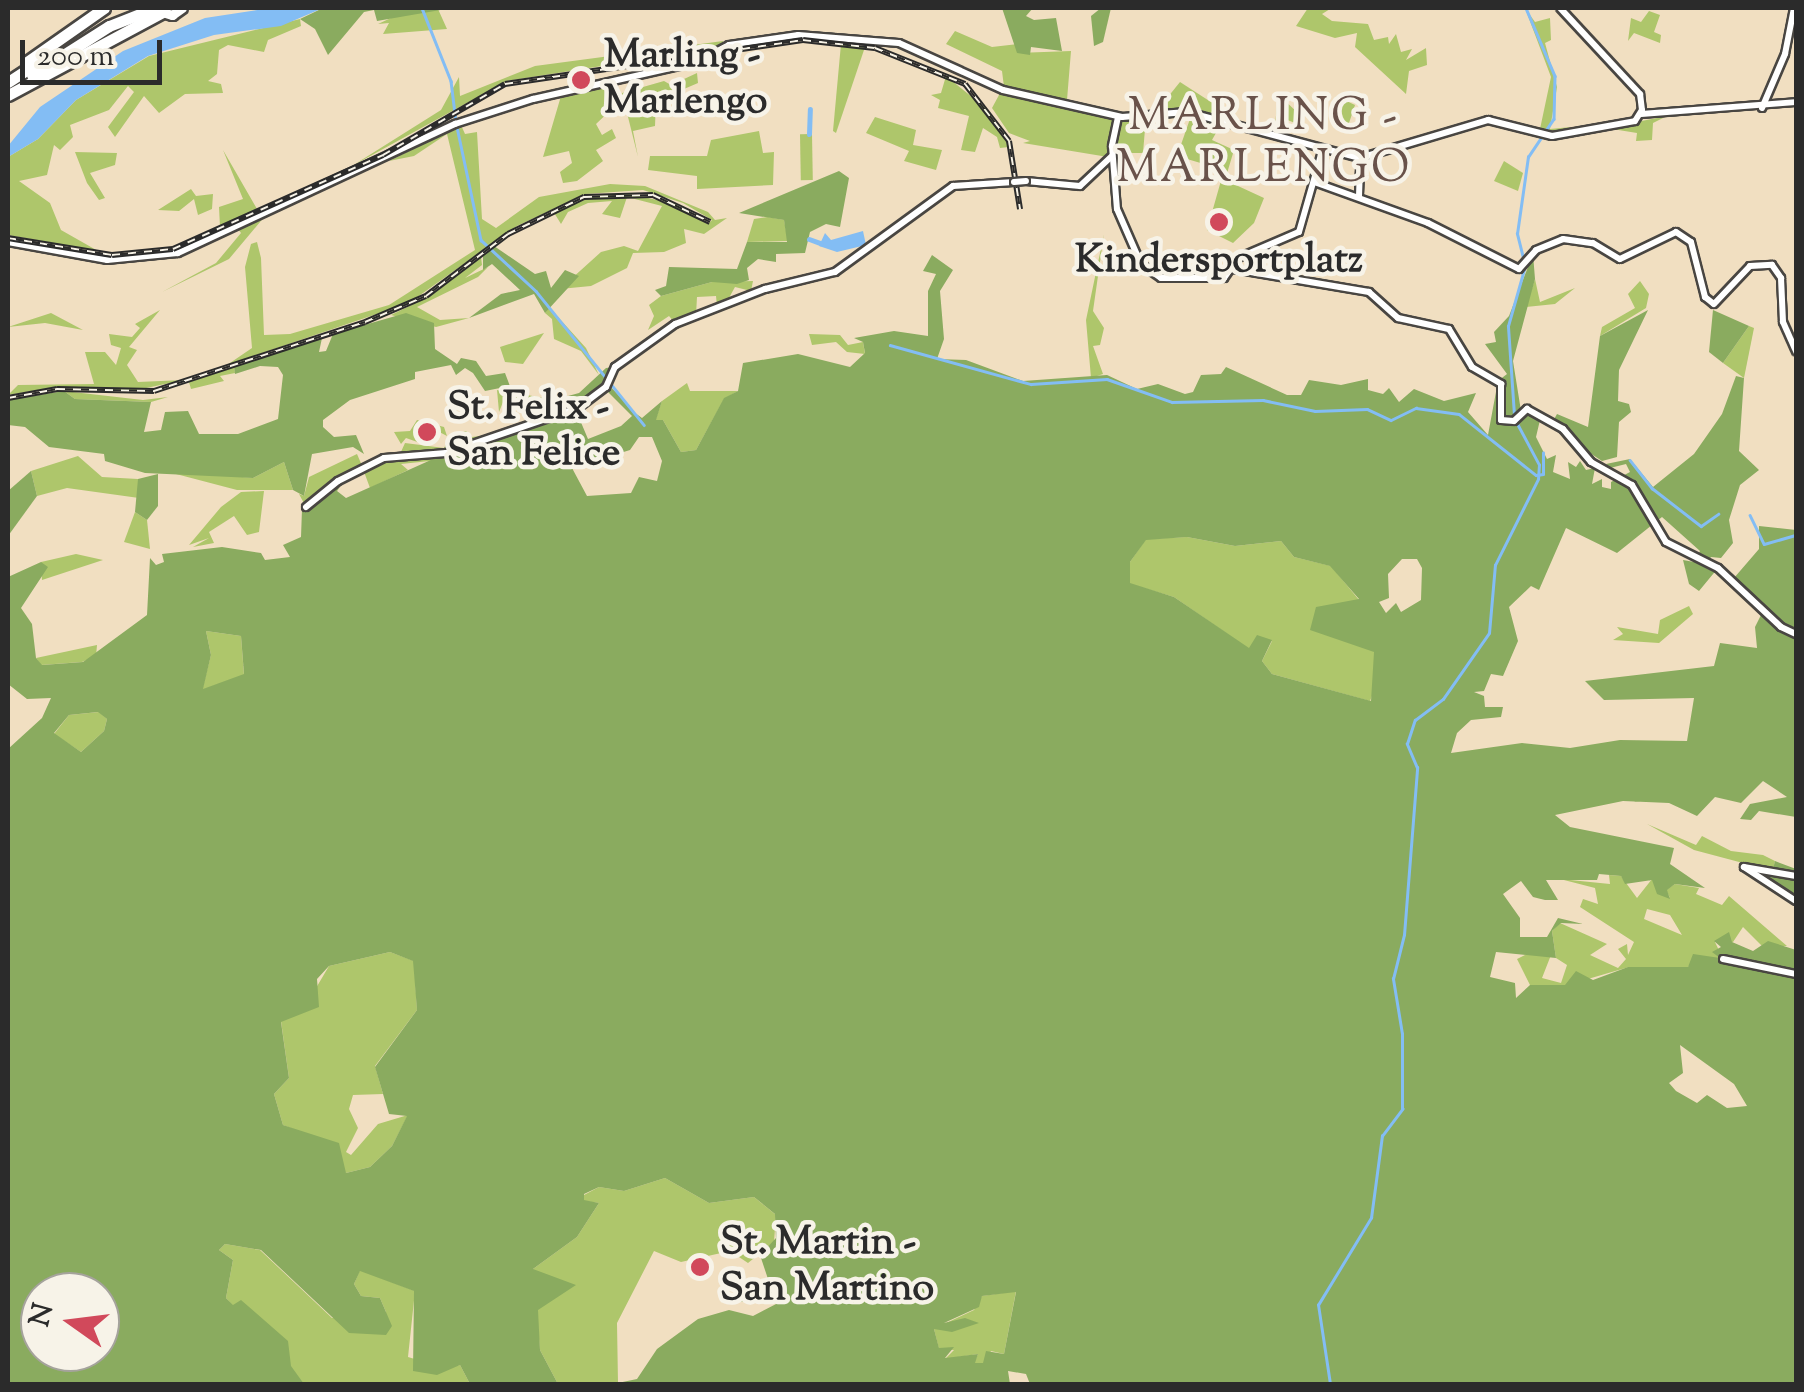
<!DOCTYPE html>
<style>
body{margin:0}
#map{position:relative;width:1804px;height:1392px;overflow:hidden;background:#f1dfc1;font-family:"Sorts Mill Goudy",serif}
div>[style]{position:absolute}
.green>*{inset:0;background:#aec66b;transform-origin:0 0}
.forest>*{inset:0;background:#8aab5f}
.water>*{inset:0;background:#83bdf4}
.stream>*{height:2.5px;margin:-1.25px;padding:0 1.25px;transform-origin:1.25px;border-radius:1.25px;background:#83bdf4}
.canal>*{height:5px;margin:-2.5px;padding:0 2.5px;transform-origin:2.5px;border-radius:2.5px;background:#83bdf4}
.roads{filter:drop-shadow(2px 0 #494642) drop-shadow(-2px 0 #494642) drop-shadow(0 2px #494642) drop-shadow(0 -2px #494642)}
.minor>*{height:6px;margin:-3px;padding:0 3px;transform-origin:3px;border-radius:3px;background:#fff}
.major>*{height:9px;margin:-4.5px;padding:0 4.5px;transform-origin:4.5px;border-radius:4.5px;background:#fff}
.highway>*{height:11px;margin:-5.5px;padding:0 5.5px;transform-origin:5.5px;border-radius:5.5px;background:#fff}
.rail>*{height:6px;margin-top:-3px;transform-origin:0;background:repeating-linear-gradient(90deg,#f7f3e8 0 8px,#2b2b2b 0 16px);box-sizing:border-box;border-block:2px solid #2b2b2b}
.bridges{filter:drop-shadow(2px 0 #494642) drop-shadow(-2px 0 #494642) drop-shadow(0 2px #494642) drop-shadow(0 -2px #494642)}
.minor-bridge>*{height:6px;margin:-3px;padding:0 3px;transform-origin:3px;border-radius:3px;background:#fff}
.dots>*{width:28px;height:28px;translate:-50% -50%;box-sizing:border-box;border:5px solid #f7f3e8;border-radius:50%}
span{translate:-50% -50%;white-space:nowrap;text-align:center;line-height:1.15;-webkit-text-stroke:9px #f7f3e8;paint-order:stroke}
.poi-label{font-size:40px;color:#2b2b2b;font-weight:700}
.left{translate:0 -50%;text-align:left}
.quarter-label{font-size:45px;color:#69524a;letter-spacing:2.5px}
.frame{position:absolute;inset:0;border:10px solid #2b2b2b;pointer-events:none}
.north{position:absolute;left:20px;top:1272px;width:100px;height:100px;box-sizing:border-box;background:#f7f3e8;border:2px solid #a5a39c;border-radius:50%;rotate:284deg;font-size:28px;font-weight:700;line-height:40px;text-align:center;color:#2b2b2b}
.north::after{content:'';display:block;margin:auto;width:35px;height:45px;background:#d1495b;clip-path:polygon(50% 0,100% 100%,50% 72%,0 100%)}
.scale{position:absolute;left:20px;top:40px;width:142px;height:45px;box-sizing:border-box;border:5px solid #2b2b2b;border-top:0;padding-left:12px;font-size:30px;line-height:35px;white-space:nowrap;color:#2b2b2b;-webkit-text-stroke:8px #f7f3e8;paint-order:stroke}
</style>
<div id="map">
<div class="green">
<div style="clip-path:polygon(1308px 8px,1330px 9px,1322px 14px,1332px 21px,1368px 24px,1374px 40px,1388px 37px,1389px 44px,1396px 34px,1401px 52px,1412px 49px,1406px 60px,1426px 48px,1427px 65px,1409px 71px,1406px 94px,1355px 47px,1357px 33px,1335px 38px,1296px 26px)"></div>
<div style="clip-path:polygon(1525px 8px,1535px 22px,1550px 18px,1551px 40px,1545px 43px,1557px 87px,1550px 129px,1571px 127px,1560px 131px,1540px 129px,1551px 77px)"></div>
<div style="clip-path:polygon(438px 9px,447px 29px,383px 34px,389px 23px,378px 24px,406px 11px)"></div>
<div style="clip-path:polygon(1649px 11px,1660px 15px,1654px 32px,1661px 35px,1660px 43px,1634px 33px,1628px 41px,1631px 18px,1641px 22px)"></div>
<div style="clip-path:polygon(300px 19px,301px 26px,268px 40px,264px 52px,228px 45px,219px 50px,217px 74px,208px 81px,221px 84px,223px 93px,185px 94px,159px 113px,144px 96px,115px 137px,108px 127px,134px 92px,128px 86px,109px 110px,70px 125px,73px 137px,60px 150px,54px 145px,47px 175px,19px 181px,50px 203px,61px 230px,98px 251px,8px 235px,8px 157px,38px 139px,76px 100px,149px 56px)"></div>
<div style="clip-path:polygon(955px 31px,992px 47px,1018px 44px,1017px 53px,1071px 51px,1067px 100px,1004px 87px,1002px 71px,946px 44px)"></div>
<div style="clip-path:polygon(723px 41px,723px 47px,507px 81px,352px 166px,441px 110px,459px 77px,460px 96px,535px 66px)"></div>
<div style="clip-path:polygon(841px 44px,865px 47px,836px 133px,833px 131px)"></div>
<div style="clip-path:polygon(697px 73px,698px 83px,656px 101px,655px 126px,633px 131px,638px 157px,622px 93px,664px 81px,671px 85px)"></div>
<div style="clip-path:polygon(946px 76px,988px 110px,1009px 147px,1000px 148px,997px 137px,983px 128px,975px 152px,961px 150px,969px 116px,938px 108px,940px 100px,931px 95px,941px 93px)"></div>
<div style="clip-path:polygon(1180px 82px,1214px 104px,1211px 114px,1159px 108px)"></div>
<div style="clip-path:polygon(604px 87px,615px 89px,617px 104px,596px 124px,602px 135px,612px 129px,616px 138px,596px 150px,603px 161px,577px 181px,563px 183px,560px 172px,572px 163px,569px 151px,543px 157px,561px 96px)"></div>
<div style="clip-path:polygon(1009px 94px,1122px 122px,1146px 117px,1143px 153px,1129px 153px,1122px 170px,1108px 157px,1023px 143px,1030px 141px,1009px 133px,992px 108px,999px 95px)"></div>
<div style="clip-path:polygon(1278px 94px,1301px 116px,1295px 123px,1280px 117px,1275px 126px)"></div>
<div style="clip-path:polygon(1336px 96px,1355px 105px,1347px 129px,1333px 126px)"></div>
<div style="clip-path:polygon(1191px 116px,1221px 124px,1212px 140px,1234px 150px,1225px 180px,1264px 198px,1254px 223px,1233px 243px,1207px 230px,1224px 170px,1177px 156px)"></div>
<div style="clip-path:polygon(1667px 116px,1653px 123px,1652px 140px,1636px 141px,1637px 133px,1606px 128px)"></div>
<div style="clip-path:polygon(875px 117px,916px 130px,913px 145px,942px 150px,936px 170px,904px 161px,909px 151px,866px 133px)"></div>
<div style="clip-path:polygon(461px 125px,465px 134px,477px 132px,482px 219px,496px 228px,539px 197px,610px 184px,645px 186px,708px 212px,715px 220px,727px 218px,704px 234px,684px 229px,686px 243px,664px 252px,633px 253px,627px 268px,591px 286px,560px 289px,601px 252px,624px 246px,638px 251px,662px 206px,627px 197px,620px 218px,602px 214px,612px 201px,588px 203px,568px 212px,561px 224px,553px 211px,596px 196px,630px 194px,675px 204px,708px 224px,712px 220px,683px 203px,643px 190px,585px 194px,517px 226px,409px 303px,227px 365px,252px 348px,245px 267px,251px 244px,257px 242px,261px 258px,264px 335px,290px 334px,389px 305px,475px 250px,447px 134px,414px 156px,389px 161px)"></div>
<div style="clip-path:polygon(759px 131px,763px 153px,774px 152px,773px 185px,697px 189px,697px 176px,648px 170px,650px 156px,707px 156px,711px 140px)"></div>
<div style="left:812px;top:134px;width:46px;height:12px;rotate:89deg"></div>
<div style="clip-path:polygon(223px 150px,257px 209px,220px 227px,219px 207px,243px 199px)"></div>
<div style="clip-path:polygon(75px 152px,117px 153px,115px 165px,90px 173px,105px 198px,99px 200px,87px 183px)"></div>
<div style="clip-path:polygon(1504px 161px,1523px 173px,1518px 191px,1494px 181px)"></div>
<div style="clip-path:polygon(191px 189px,196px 196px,213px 194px,212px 209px,198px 215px,194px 199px,179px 211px,158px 210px)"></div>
<div style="clip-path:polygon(265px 216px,229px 259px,162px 292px,216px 263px,241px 233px,238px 229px)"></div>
<div style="clip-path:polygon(768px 217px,784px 220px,788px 241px,747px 242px,754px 219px)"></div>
<div style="clip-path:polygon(1104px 234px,1093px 311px,1104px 328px,1100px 345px,1093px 346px,1103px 374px,1091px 378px,1086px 320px)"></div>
<div style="clip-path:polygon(481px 257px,482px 265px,465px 278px,488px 267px,478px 277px,417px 307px,440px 320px,469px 318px,436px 327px,391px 315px,432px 295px)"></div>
<div style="clip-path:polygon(1535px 279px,1540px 302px,1575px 288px,1555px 304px,1526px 307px)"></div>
<div style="clip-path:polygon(753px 281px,751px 291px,735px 287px,725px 305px,717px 306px,716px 296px,697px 297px,696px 315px,676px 324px,669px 316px,648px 330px,654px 316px,649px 305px,661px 296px,712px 282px)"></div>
<div style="clip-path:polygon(1640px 281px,1649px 294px,1646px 308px,1600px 336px,1602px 327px,1635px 308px,1628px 294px)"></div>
<div style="clip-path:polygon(549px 307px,586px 348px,599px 375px,581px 351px,554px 339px,552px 319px,545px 313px)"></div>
<div style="clip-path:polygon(160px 310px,129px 347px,137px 350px,127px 365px,138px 382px,184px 380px,132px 391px,55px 387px,8px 395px,18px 385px,94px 384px,85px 352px,105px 352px,116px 365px,121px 348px,111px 345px,109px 334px,132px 337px,140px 328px,135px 324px)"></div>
<div style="clip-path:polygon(51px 313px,83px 330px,45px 323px,8px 327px)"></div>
<div style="clip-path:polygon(1749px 326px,1754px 328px,1744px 378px,1723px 363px)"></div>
<div style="clip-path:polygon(544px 333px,523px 364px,505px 362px,500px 347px)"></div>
<div style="clip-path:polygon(809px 334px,840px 335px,848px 345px,863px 342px,865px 354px,847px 352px,836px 342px,812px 345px)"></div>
<div style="clip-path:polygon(234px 367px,235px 373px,220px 376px,224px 381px,191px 389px,189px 382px)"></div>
<div style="clip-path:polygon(687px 383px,690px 391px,738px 391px,724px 399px,696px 450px,681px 452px,663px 420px,655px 421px,662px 401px)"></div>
<div style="clip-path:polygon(497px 390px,550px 399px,562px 411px,503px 402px,499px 412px)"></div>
<div style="clip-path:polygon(64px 391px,143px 400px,168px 397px,151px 402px,75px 399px)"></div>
<div style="clip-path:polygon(417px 420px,444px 427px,447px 436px,426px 425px,423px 444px,406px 438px,401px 444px,394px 432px,410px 431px)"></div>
<div style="clip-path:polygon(466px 431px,472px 437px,494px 434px,439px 460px,401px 464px,408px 470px,370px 488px,363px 469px,306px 507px,299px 494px,304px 496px,309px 477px,357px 454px,363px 468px,400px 454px,405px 443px,444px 448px,450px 437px)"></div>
<div style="clip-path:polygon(78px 456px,102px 477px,138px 479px,139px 498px,67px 488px,37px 496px,31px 471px)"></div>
<div style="clip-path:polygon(284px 462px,293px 490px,237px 490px,157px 469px,253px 478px)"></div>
<div style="clip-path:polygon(264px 491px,259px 532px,247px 535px,234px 516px,209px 532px,214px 543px,193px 547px,209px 538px,189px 545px,221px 507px,241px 492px)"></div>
<div style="clip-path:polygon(135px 512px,147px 520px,150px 549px,124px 542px)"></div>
<div style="clip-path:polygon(1187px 537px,1235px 546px,1281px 541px,1294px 557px,1331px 566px,1359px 600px,1374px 652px,1377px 683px,1370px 701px,1272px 674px,1262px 661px,1272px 641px,1249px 649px,1174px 597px,1130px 584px,1130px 562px,1146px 539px)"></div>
<div style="clip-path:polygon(76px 554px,103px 560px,42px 580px,41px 562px)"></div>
<div style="clip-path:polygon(1689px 606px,1693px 614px,1659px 643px,1613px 640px,1623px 634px,1617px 627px,1658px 634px,1660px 620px)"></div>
<div style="clip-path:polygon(206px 631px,241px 636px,244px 675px,202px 690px,211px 655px)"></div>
<div style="clip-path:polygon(97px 645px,96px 656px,82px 662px,41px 665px,36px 658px)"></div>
<div style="clip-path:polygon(99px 712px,107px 719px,104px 731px,81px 752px,54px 734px,69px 715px)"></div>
<div style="clip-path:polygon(1647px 824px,1696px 845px,1702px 836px,1731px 851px,1763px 855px,1775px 861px,1773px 871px,1694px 850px)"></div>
<div style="clip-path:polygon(evenodd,1609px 875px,1621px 876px,1637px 898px,1652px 879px,1670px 898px,1666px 890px,1675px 884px,1699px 888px,1696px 894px,1722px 905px,1729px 896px,1787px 946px,1762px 946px,1743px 927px,1733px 942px,1715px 942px,1723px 959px,1696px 956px,1688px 967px,1629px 967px,1557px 988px,1530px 985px,1517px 959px,1533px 951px,1551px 955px,1542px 978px,1561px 983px,1567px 965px,1556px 958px,1552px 931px,1560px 923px,1607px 944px,1590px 955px,1618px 968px,1626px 959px,1618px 949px,1627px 944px,1628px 955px,1634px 942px,1580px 907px,1583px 899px,1598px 904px,1595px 888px,1560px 879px,1610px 884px,1609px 875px,1647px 909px,1670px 915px,1682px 935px,1644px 919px,1647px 909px)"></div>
<div style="clip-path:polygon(390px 952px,414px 961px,417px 1010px,375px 1066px,383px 1094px,353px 1095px,349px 1109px,358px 1128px,346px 1152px,351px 1155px,378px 1124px,408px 1115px,392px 1146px,370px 1167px,346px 1173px,306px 1134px,283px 1125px,274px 1094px,289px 1078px,281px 1021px,316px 988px,329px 966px)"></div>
<div style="clip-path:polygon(665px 1178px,709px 1203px,754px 1197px,776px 1215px,774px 1242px,748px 1263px,730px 1251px,681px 1262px,654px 1251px,617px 1323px,618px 1383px,558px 1384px,540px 1350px,533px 1269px,577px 1237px,599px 1203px,584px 1201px,584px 1195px,599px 1187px,624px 1191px)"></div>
<div style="clip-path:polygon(225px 1244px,260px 1250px,332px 1318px,386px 1312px,380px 1298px,361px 1296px,354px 1284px,360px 1270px,415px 1291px,408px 1357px,445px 1368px,460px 1365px,470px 1384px,304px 1384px,226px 1298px,233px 1260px,219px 1250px)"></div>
<div style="clip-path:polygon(1016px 1291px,1004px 1354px,991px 1351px,984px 1363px,974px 1363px,978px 1354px,945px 1359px,954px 1350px,939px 1349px,934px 1329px,977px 1322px,944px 1324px,974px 1310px,982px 1296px)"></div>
</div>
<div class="forest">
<div style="clip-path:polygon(323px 8px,452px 8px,377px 21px,374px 10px,364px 12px,328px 55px,315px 29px,300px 19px)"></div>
<div style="clip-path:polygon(1002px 8px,1033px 8px,1026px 16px,1034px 20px,1056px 18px,1062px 51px,1031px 47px,1030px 55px,1017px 53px)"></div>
<div style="clip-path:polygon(1101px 8px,1111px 8px,1103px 42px,1094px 46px,1091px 16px)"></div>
<div style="clip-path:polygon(839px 171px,849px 178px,840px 227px,826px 224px,810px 232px,805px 253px,776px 254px,776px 262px,758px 259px,747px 268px,749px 280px,737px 284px,712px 282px,661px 296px,655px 290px,666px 286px,669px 267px,737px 269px,747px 242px,787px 242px,784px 220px,739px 213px)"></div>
<div style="clip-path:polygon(494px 246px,535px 274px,546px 271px,551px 288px,565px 270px,579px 276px,545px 313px,534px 294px,469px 318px,501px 294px,520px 290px,492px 264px,483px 270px,483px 256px)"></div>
<div style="clip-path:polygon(evenodd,1533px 254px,1535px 279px,1513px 361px,1521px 411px,1552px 423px,1557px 414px,1588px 427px,1600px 336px,1648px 310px,1619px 370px,1618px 401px,1629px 404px,1631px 412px,1619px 422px,1617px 457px,1602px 461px,1540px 420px,1536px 437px,1547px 459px,1556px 455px,1553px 472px,1570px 479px,1568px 462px,1576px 467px,1580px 461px,1586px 470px,1595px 468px,1592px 484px,1602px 479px,1602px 487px,1611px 489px,1611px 482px,1630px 472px,1626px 464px,1610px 468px,1606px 464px,1630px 459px,1653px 487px,1694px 454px,1722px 414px,1736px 376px,1744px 378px,1739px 451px,1759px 470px,1740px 485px,1729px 520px,1733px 543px,1721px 558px,1711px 557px,1707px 563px,1718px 568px,1699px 591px,1689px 584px,1683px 560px,1694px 562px,1700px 551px,1662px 517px,1617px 553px,1566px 528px,1539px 590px,1531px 586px,1509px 607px,1518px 641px,1503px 676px,1491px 674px,1484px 691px,1474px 692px,1484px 696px,1485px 707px,1503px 707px,1501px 717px,1471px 720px,1457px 733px,1451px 753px,1522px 743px,1570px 748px,1620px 740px,1687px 741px,1694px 698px,1604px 700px,1585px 681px,1714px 666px,1720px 643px,1757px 648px,1755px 627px,1765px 607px,1743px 594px,1734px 578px,1759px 549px,1759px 526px,1796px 530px,1796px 817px,1759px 811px,1751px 820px,1740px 819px,1750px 804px,1787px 797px,1763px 781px,1741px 803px,1715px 797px,1697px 816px,1669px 803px,1623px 801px,1555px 815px,1570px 827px,1674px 848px,1670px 864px,1705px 888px,1675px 884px,1667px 890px,1670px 899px,1657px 894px,1652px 880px,1625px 884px,1621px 876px,1599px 874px,1597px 880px,1546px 880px,1558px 900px,1545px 900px,1533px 897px,1521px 881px,1503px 894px,1520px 918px,1520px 937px,1547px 937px,1558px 918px,1583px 924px,1561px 923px,1552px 931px,1556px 958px,1496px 952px,1490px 977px,1515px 983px,1516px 998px,1530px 985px,1565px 985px,1576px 971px,1593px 980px,1628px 967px,1688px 967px,1693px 954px,1720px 958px,1712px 952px,1721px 947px,1714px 941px,1729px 932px,1732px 942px,1753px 951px,1768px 941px,1796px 950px,1796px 1384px,1030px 1384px,1026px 1374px,1008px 1371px,1010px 1384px,613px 1384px,637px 1379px,657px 1349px,698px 1319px,729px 1310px,753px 1316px,780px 1302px,778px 1295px,738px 1302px,770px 1285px,760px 1255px,776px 1238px,775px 1214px,754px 1197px,709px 1203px,665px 1178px,624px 1191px,599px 1187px,584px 1194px,584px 1200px,599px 1203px,577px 1237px,533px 1269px,576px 1285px,538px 1310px,540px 1350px,558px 1384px,470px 1384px,460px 1365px,437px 1375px,413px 1371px,414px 1291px,360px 1271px,354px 1284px,361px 1296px,380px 1298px,392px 1326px,386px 1335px,349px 1333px,261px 1250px,225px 1244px,219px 1250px,233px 1260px,226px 1298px,233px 1305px,241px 1300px,288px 1341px,291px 1366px,304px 1384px,8px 1384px,8px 749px,42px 718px,51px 698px,27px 699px,8px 684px,8px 577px,41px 562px,48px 567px,21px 608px,32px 624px,36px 658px,42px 665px,83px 662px,147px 615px,150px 558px,156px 565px,164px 562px,162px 554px,222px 547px,261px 553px,265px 560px,290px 557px,283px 545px,301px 537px,302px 509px,348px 475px,337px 491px,346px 498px,442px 455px,577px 411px,584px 411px,580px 420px,588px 439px,621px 426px,632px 416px,606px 390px,562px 411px,546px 402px,579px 393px,606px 368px,615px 367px,609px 385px,635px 413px,642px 418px,662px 401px,656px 420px,663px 420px,681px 452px,696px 450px,724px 398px,738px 391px,743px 363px,798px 354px,850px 367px,865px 353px,863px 342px,854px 338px,894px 331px,928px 336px,928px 291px,936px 274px,923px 271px,932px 255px,953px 270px,940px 291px,944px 339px,937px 359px,966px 360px,1023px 381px,1107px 375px,1137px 389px,1158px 384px,1185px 394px,1193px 392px,1201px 375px,1221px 374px,1226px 367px,1287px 395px,1301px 395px,1309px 380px,1341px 385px,1368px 379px,1368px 390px,1383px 394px,1389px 388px,1399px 402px,1414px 389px,1444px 401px,1476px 393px,1468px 412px,1488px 435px,1498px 381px,1507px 374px,1485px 344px,1496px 342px,1494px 332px,1509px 316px,1533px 254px,639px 437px,652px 437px,662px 461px,657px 481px,639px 477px,631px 493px,587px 496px,572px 468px,630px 450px,639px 437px,1533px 254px,1187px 537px,1235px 546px,1281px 541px,1294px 557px,1330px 566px,1359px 599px,1316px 607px,1310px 630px,1374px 652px,1371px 701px,1272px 674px,1262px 661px,1272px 640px,1257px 635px,1249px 648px,1174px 597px,1130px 583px,1130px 562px,1146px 540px,1187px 537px,1533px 254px,1402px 559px,1417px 559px,1422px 568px,1421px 600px,1401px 612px,1396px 603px,1386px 613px,1379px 602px,1389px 598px,1388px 574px,1402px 559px,1533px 254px,206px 631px,241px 636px,244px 674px,203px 689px,211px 655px,206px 631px,1533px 254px,98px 712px,107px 719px,104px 731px,81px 752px,54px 733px,69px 715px,98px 712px,1533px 254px,390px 952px,413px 961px,417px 1010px,375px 1067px,389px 1114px,407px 1116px,392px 1146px,370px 1167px,346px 1173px,339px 1143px,283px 1125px,274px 1094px,289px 1078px,281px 1022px,319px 1007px,317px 979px,329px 966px,390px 952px,1533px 254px,1680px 1045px,1734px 1084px,1747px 1106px,1727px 1108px,1707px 1095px,1697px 1103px,1676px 1091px,1669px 1083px,1683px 1073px,1680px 1045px,1533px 254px,40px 1292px,100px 1292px,100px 1352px,40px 1352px,40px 1292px,1533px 254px,1016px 1292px,1004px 1354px,986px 1351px,983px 1363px,975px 1363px,978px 1354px,945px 1358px,954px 1347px,939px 1348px,934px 1329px,952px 1332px,979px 1323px,965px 1318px,944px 1323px,979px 1307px,982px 1296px,1016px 1292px)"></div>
<div style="clip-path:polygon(1713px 310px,1749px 326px,1723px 363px,1709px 352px)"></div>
<div style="clip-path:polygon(406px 313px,434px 323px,435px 349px,457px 364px,461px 358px,476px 361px,486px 376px,505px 373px,511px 389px,523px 396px,500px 388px,485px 391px,473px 373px,465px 368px,456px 375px,451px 365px,415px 372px,415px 379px,350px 400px,323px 420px,323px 427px,334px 437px,356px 435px,364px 454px,353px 447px,312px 454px,304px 496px,293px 490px,284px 462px,253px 478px,145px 473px,105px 461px,104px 454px,49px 447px,25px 427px,8px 425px,8px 400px,64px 391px,75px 399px,151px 402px,144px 432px,161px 430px,165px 412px,188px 411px,199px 434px,238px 434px,278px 419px,283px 375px,278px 367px,260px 366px,235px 374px,234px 367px,322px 338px,319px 352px,326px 351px,333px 334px)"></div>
<div style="clip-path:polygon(31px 471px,37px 496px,8px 536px,8px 491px)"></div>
<div style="clip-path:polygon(158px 474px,158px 506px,147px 520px,135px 512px,138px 479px)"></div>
<div style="clip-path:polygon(1775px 861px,1796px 869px,1796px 899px,1750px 871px,1772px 873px)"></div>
</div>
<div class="water">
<div style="clip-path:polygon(270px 8px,323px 8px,281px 26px,214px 35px,148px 56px,76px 100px,38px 139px,8px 157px,8px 146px,40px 107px,123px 51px,205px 18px)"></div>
<div style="clip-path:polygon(863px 231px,866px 245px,837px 252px,819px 246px,825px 233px,831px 240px)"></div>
</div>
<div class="stream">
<div style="left:422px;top:8px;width:79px;rotate:68.3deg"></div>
<div style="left:451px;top:81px;width:39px;rotate:83deg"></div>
<div style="left:1526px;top:8px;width:74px;rotate:66.9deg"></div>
<div style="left:1555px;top:76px;width:43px;rotate:91.3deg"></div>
<div style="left:1554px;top:119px;width:14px;rotate:124deg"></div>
<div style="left:457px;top:127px;width:116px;rotate:78deg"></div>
<div style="left:481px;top:240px;width:75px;rotate:42.8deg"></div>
<div style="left:536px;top:291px;width:172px;rotate:51.1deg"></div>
<div style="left:1523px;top:258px;width:25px;rotate:-104deg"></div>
<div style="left:1517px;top:234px;width:78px;rotate:-81.9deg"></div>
<div style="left:1528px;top:157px;width:23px;rotate:-56deg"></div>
<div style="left:890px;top:345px;width:146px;rotate:15.5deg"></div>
<div style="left:1031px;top:384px;width:76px;rotate:-3.8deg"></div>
<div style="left:1107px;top:379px;width:69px;rotate:19.5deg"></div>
<div style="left:1172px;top:402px;width:91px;rotate:-1.3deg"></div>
<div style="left:1263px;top:400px;width:53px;rotate:11.9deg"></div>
<div style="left:1315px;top:411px;width:52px;rotate:-2.2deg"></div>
<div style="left:1367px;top:409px;width:26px;rotate:25deg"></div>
<div style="left:1391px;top:420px;width:28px;rotate:-26deg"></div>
<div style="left:1416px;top:408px;width:43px;rotate:7.9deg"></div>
<div style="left:1459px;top:414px;width:98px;rotate:38.4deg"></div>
<div style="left:1536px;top:475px;width:7px;rotate:-8deg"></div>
<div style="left:1543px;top:474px;width:21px;rotate:-90deg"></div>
<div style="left:1514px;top:415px;width:89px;rotate:-93.9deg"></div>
<div style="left:1508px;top:326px;width:62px;rotate:-74.2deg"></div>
<div style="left:1630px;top:460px;width:36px;rotate:52deg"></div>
<div style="left:1652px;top:488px;width:62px;rotate:37.8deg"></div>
<div style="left:1701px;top:526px;width:21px;rotate:-35deg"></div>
<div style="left:1750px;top:515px;width:32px;rotate:64deg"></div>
<div style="left:1764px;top:544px;width:33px;rotate:-16deg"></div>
<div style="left:1330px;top:1384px;width:80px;rotate:-98.6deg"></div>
<div style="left:1318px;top:1305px;width:102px;rotate:-58.7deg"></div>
<div style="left:1371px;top:1218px;width:83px;rotate:-82.4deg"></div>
<div style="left:1382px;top:1136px;width:34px;rotate:-53deg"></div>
<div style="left:1402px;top:1109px;width:75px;rotate:-90deg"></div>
<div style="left:1402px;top:1034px;width:56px;rotate:-99.3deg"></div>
<div style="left:1393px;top:979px;width:45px;rotate:-76deg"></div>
<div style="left:1404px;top:935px;width:168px;rotate:-85.5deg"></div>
<div style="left:1417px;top:768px;width:26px;rotate:-113deg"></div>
<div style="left:1407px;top:744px;width:25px;rotate:-72deg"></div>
<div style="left:1415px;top:720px;width:35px;rotate:-37deg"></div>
<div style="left:1443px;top:699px;width:80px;rotate:-55.1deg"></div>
<div style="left:1489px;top:633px;width:68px;rotate:-85deg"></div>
<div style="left:1495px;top:565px;width:96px;rotate:-63.4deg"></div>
<div style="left:1538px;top:479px;width:14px;rotate:-86deg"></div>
<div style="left:1539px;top:465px;width:49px;rotate:-118.1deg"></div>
</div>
<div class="canal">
<div style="left:809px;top:134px;width:25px;rotate:-88deg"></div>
<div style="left:809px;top:239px;width:12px;rotate:20deg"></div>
</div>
<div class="roads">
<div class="minor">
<div style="left:1762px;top:108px;width:59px;rotate:-66.9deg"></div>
<div style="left:1785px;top:54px;width:47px;rotate:-78.9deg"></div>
<div style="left:1641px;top:114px;width:155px;rotate:-4.4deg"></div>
<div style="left:1118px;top:117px;width:30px;rotate:102deg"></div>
<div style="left:1112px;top:146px;width:63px;rotate:85.5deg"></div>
<div style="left:1117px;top:209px;width:60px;rotate:66.4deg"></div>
<div style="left:1141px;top:264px;width:24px;rotate:35deg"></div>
<div style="left:1161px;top:278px;width:63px"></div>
<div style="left:1224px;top:278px;width:24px;rotate:-55deg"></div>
<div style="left:1238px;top:258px;width:66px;rotate:-23.1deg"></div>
<div style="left:1299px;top:232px;width:84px;rotate:-74.1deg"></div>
<div style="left:1026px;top:181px;width:54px;rotate:5.3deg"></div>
<div style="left:1080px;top:186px;width:44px;rotate:-43.2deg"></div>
<div style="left:1317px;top:183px;width:118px;rotate:19.8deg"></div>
<div style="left:1428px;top:223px;width:102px;rotate:26.8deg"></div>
<div style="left:1519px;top:269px;width:25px;rotate:-48deg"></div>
<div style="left:1536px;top:250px;width:29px;rotate:-22deg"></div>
<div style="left:1563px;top:239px;width:30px;rotate:8deg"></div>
<div style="left:1593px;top:243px;width:31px;rotate:31deg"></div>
<div style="left:1620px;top:259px;width:62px;rotate:-25.7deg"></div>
<div style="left:1676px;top:232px;width:18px;rotate:34deg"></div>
<div style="left:1691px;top:242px;width:57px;rotate:75.7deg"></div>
<div style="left:1705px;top:297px;width:11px;rotate:38deg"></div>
<div style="left:1714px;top:304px;width:52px;rotate:-46.5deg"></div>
<div style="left:1750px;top:266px;width:22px;rotate:-3deg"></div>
<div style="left:1772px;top:265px;width:16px;rotate:55deg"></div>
<div style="left:1781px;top:278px;width:44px;rotate:87.4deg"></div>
<div style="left:1783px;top:322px;width:32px;rotate:66deg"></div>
<div style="left:1359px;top:196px;width:38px;rotate:-88deg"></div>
<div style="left:8px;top:242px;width:101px;rotate:10.3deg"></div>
<div style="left:107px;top:260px;width:71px;rotate:-5.6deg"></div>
<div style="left:178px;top:253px;width:306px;rotate:-25deg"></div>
<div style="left:455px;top:124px;width:82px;rotate:-17.8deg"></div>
<div style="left:533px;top:99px;width:168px;rotate:-12.7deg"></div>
<div style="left:697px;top:62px;width:36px;rotate:-28deg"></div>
<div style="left:729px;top:45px;width:70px;rotate:-8.2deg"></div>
<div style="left:798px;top:35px;width:101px;rotate:4.5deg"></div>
<div style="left:899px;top:43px;width:114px;rotate:24.3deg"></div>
<div style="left:1003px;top:90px;width:122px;rotate:12.8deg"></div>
<div style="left:1122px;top:117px;width:65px;rotate:-4.4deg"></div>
<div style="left:1187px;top:112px;width:179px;rotate:14.9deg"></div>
<div style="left:1360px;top:158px;width:134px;rotate:-16.5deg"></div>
<div style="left:1488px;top:120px;width:66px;rotate:14deg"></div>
<div style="left:1552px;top:136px;width:84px;rotate:-10.2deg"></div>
<div style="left:1635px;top:121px;width:13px;rotate:-58deg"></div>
<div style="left:1642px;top:110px;width:16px;rotate:-97deg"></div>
<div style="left:1640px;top:94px;width:117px;rotate:-132.9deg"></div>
<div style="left:1233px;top:269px;width:138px;rotate:9.6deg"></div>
<div style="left:1369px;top:292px;width:39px;rotate:42deg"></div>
<div style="left:1398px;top:318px;width:52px;rotate:12.2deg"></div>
<div style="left:1449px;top:329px;width:44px;rotate:58.8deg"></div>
<div style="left:1472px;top:367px;width:34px;rotate:30deg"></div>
<div style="left:1501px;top:384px;width:36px;rotate:90deg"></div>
<div style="left:1501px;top:420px;width:13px;rotate:4deg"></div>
<div style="left:1514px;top:421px;width:18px;rotate:-43deg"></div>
<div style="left:1527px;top:409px;width:41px;rotate:29.1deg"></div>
<div style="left:1563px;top:429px;width:43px;rotate:49.7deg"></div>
<div style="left:1591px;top:462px;width:47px;rotate:29.3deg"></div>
<div style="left:1632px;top:485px;width:66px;rotate:59.2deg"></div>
<div style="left:1666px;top:542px;width:58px;rotate:26.6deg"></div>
<div style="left:1718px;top:568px;width:86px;rotate:43.1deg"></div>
<div style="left:1781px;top:627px;width:17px;rotate:25deg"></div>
<div style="left:306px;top:507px;width:41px;rotate:-39.1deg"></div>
<div style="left:338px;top:481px;width:51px;rotate:-26.6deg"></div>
<div style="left:384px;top:458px;width:62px;rotate:-4.6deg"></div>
<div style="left:446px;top:453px;width:139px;rotate:-18.8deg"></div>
<div style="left:578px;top:408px;width:35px;rotate:-37deg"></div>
<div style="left:606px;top:387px;width:22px;rotate:-66deg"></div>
<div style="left:615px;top:367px;width:74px;rotate:-35.6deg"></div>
<div style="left:675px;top:324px;width:97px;rotate:-21.3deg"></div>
<div style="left:765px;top:289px;width:72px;rotate:-13.7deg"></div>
<div style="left:835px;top:272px;width:146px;rotate:-36.1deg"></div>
<div style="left:953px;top:186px;width:61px;rotate:-3.8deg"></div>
<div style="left:1796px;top:876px;width:53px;rotate:-170.2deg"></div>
<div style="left:1744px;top:867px;width:62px;rotate:33.2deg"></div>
<div style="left:1723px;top:959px;width:75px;rotate:11.6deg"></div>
</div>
<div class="major">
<div style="left:159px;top:11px;width:14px;rotate:17deg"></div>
<div style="left:172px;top:15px;width:12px;rotate:-35deg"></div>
</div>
<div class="highway">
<div style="left:27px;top:62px;width:94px;rotate:-35deg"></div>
<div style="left:32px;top:75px;width:91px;rotate:-32.5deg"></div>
<div style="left:109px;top:26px;width:49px;rotate:-21.4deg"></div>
<div style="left:8px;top:82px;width:35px;rotate:-33deg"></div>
<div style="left:8px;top:95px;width:174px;rotate:-28.2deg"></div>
</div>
</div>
<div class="rail">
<div style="left:8px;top:238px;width:105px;rotate:9.3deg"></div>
<div style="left:112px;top:255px;width:61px;rotate:-5.6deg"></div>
<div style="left:173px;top:249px;width:230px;rotate:-24.1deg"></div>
<div style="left:383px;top:155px;width:141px;rotate:-30.2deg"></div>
<div style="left:505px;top:84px;width:301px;rotate:-8.4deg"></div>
<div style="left:803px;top:40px;width:72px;rotate:6.3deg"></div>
<div style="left:875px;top:48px;width:97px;rotate:21.8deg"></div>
<div style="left:965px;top:84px;width:72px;rotate:52.3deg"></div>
<div style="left:1009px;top:141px;width:69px;rotate:80.8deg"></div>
<div style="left:8px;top:398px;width:50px;rotate:-10.4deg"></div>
<div style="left:57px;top:389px;width:97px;rotate:1.2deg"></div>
<div style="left:154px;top:391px;width:222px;rotate:-18.1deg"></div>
<div style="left:365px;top:322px;width:66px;rotate:-23.1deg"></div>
<div style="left:426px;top:296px;width:103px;rotate:-37.1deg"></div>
<div style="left:508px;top:234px;width:85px;rotate:-26deg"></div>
<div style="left:584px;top:197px;width:69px;rotate:-1.7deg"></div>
<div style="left:653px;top:195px;width:63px;rotate:25.3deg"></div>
</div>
<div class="bridges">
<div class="minor-bridge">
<div style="left:1014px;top:182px;width:12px;rotate:-5deg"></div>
</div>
</div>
<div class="dots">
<div style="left:581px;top:80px;background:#d1495b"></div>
<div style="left:1219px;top:222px;background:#d1495b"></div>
<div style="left:427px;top:432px;background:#d1495b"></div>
<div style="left:700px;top:1267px;background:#d1495b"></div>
</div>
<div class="poi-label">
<span class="left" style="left:604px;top:80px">Marling -<br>Marlengo</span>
<span style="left:1219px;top:262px">Kindersportplatz</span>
<span class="left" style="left:447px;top:432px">St. Felix -<br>San Felice</span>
<span class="left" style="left:720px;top:1267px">St. Martin -<br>San Martino</span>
</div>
<div class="quarter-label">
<span style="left:1264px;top:145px">MARLING -<br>MARLENGO</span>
</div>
<div class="frame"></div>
<div class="north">N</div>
<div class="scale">200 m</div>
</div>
